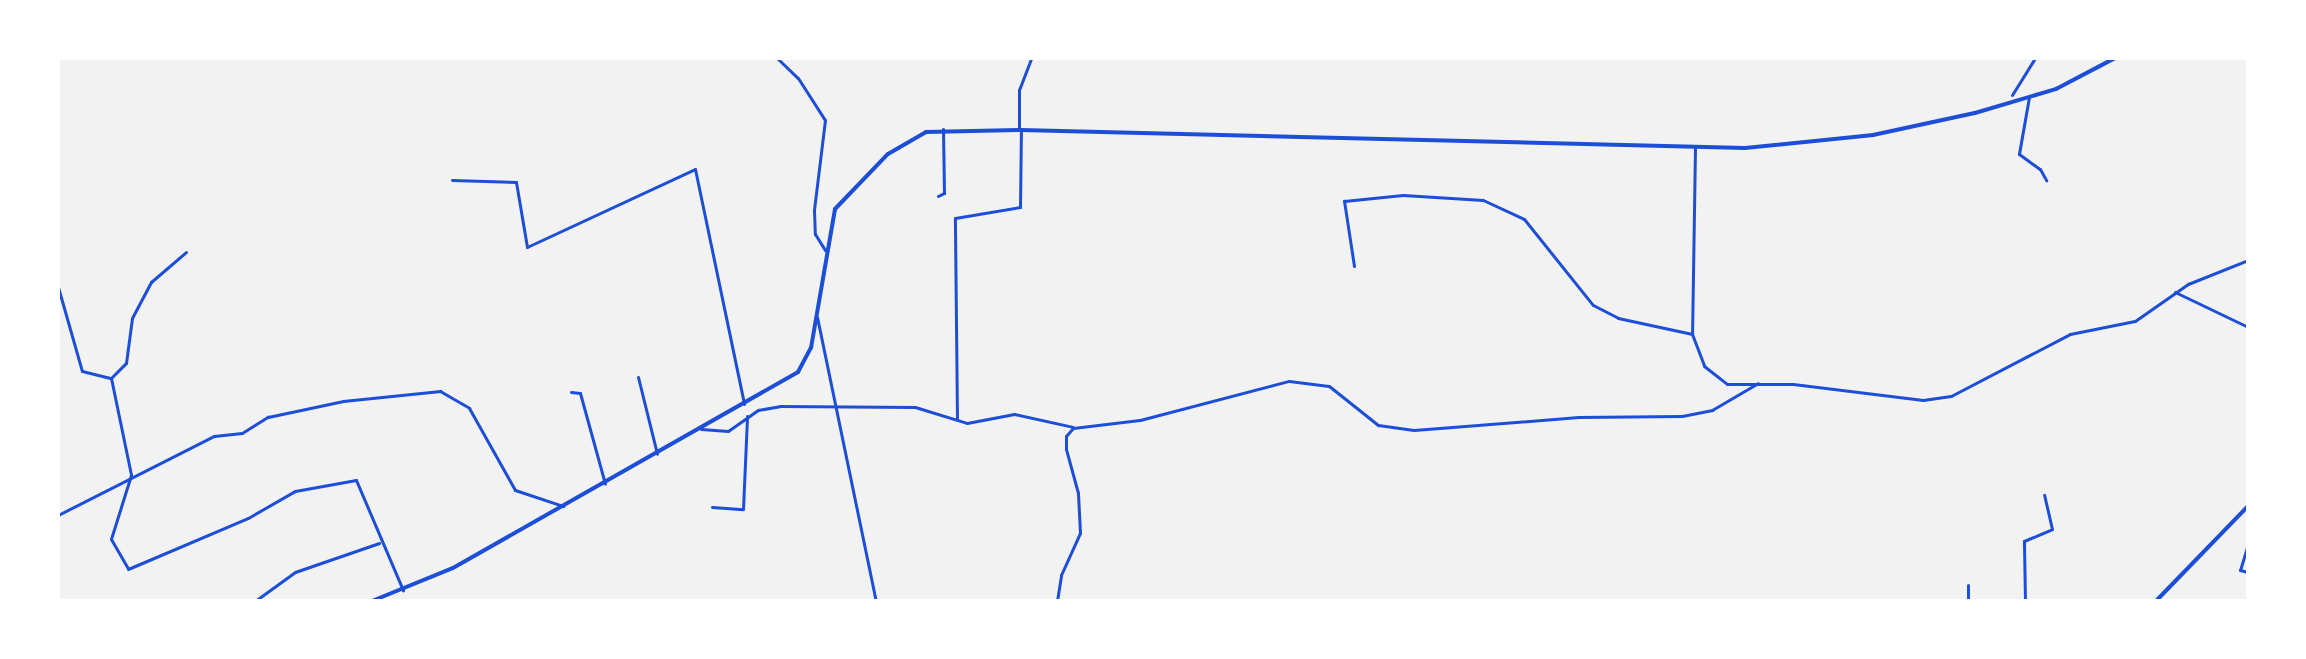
<!DOCTYPE html>
<style>
body{margin:0}
#map{position:relative;width:2306px;height:659px;overflow:hidden;background:#f2f2f2;font-family:"Work Sans",sans-serif}
div>[style]{position:absolute}
.minor>*{height:3px;margin:-1.5px;padding:0 1.5px;transform-origin:1.5px;border-radius:1.5px;background:#1d4ed8}
.secondary>*{height:4px;margin:-2px;padding:0 2px;transform-origin:2px;border-radius:2px;background:#1d4ed8}
.primary>*{height:4px;margin:-2px;padding:0 2px;transform-origin:2px;border-radius:2px;background:#1d4ed8}
span{translate:-50% -50%;white-space:nowrap;text-align:center;line-height:1.15;-webkit-text-stroke:8px #fff;paint-order:stroke}
.frame{position:absolute;inset:0;border:60px solid #fff;pointer-events:none}
</style>
<div id="map">
<div class="minor">
<div style="left:777px;top:58px;width:29px;rotate:44deg"></div>
<div style="left:798px;top:78px;width:50px;rotate:57.3deg"></div>
<div style="left:825px;top:120px;width:91px;rotate:97deg"></div>
<div style="left:814px;top:210px;width:24px;rotate:88deg"></div>
<div style="left:815px;top:234px;width:19px;rotate:58deg"></div>
<div style="left:2012px;top:95px;width:44px;rotate:-58.1deg"></div>
<div style="left:2029px;top:97px;width:58px;rotate:100deg"></div>
<div style="left:2019px;top:154px;width:26px;rotate:36deg"></div>
<div style="left:2040px;top:169px;width:13px;rotate:61deg"></div>
<div style="left:1019px;top:130px;width:40px;rotate:-90deg"></div>
<div style="left:1019px;top:90px;width:34px;rotate:-69deg"></div>
<div style="left:1695px;top:147px;width:187px;rotate:90.9deg"></div>
<div style="left:1692px;top:334px;width:34px;rotate:69deg"></div>
<div style="left:1704px;top:366px;width:29px;rotate:38deg"></div>
<div style="left:1727px;top:384px;width:66px"></div>
<div style="left:1793px;top:384px;width:131px;rotate:7deg"></div>
<div style="left:1923px;top:400px;width:28px;rotate:-8deg"></div>
<div style="left:1951px;top:396px;width:134px;rotate:-27.5deg"></div>
<div style="left:2070px;top:334px;width:66px;rotate:-11.3deg"></div>
<div style="left:2135px;top:321px;width:65px;rotate:-34.9deg"></div>
<div style="left:2188px;top:284px;width:65px;rotate:-21.8deg"></div>
<div style="left:452px;top:180px;width:64px;rotate:1.8deg"></div>
<div style="left:516px;top:182px;width:66px;rotate:80.4deg"></div>
<div style="left:527px;top:247px;width:185px;rotate:-24.9deg"></div>
<div style="left:695px;top:169px;width:240px;rotate:78.2deg"></div>
<div style="left:938px;top:196px;width:7px;rotate:-27deg"></div>
<div style="left:944px;top:193px;width:64px;rotate:-90.9deg"></div>
<div style="left:1354px;top:266px;width:66px;rotate:-98.7deg"></div>
<div style="left:1344px;top:201px;width:59px;rotate:-5.8deg"></div>
<div style="left:1403px;top:195px;width:80px;rotate:3.6deg"></div>
<div style="left:1483px;top:200px;width:45px;rotate:24.9deg"></div>
<div style="left:1524px;top:219px;width:110px;rotate:51.3deg"></div>
<div style="left:1593px;top:305px;width:28px;rotate:27deg"></div>
<div style="left:1618px;top:318px;width:76px;rotate:12.2deg"></div>
<div style="left:58px;top:287px;width:87px;rotate:74.1deg"></div>
<div style="left:82px;top:371px;width:30px;rotate:14deg"></div>
<div style="left:111px;top:378px;width:21px;rotate:-45deg"></div>
<div style="left:126px;top:363px;width:45px;rotate:-82.4deg"></div>
<div style="left:132px;top:318px;width:41px;rotate:-62.2deg"></div>
<div style="left:151px;top:282px;width:46px;rotate:-40.6deg"></div>
<div style="left:2175px;top:292px;width:81px;rotate:25.6deg"></div>
<div style="left:817px;top:317px;width:290px;rotate:78.3deg"></div>
<div style="left:638px;top:377px;width:79px;rotate:76.1deg"></div>
<div style="left:111px;top:378px;width:99px;rotate:78.3deg"></div>
<div style="left:131px;top:475px;width:67px;rotate:107.4deg"></div>
<div style="left:111px;top:539px;width:34px;rotate:60deg"></div>
<div style="left:128px;top:569px;width:130px;rotate:-23deg"></div>
<div style="left:248px;top:518px;width:54px;rotate:-29.9deg"></div>
<div style="left:295px;top:491px;width:62px;rotate:-10.2deg"></div>
<div style="left:356px;top:480px;width:120px;rotate:66.9deg"></div>
<div style="left:571px;top:392px;width:9px;rotate:6deg"></div>
<div style="left:580px;top:393px;width:94px;rotate:74.6deg"></div>
<div style="left:957px;top:419px;width:201px;rotate:-90.6deg"></div>
<div style="left:955px;top:218px;width:66px;rotate:-9.6deg"></div>
<div style="left:1020px;top:207px;width:77px;rotate:-89.3deg"></div>
<div style="left:701px;top:429px;width:27px;rotate:4deg"></div>
<div style="left:728px;top:431px;width:37px;rotate:-35deg"></div>
<div style="left:758px;top:410px;width:22px;rotate:-10deg"></div>
<div style="left:780px;top:406px;width:135px;rotate:0.4deg"></div>
<div style="left:915px;top:407px;width:54px;rotate:17.1deg"></div>
<div style="left:967px;top:423px;width:48px;rotate:-10.8deg"></div>
<div style="left:1014px;top:414px;width:60px;rotate:12.4deg"></div>
<div style="left:712px;top:507px;width:31px;rotate:4deg"></div>
<div style="left:743px;top:509px;width:93px;rotate:-87.5deg"></div>
<div style="left:58px;top:515px;width:175px;rotate:-26.9deg"></div>
<div style="left:214px;top:436px;width:28px;rotate:-6deg"></div>
<div style="left:242px;top:433px;width:31px;rotate:-32deg"></div>
<div style="left:268px;top:417px;width:77px;rotate:-12deg"></div>
<div style="left:343px;top:401px;width:98px;rotate:-5.9deg"></div>
<div style="left:440px;top:391px;width:34px;rotate:30deg"></div>
<div style="left:469px;top:408px;width:94px;rotate:60.7deg"></div>
<div style="left:515px;top:490px;width:51px;rotate:18.4deg"></div>
<div style="left:2248px;top:544px;width:27px;rotate:107deg"></div>
<div style="left:2240px;top:570px;width:8px;rotate:14deg"></div>
<div style="left:255px;top:601px;width:49px;rotate:-35.9deg"></div>
<div style="left:295px;top:572px;width:89px;rotate:-19deg"></div>
<div style="left:1057px;top:601px;width:26px;rotate:-81deg"></div>
<div style="left:1061px;top:575px;width:46px;rotate:-65.7deg"></div>
<div style="left:1080px;top:533px;width:40px;rotate:-92.9deg"></div>
<div style="left:1078px;top:493px;width:46px;rotate:-105.3deg"></div>
<div style="left:1066px;top:449px;width:13px;rotate:-90deg"></div>
<div style="left:1066px;top:436px;width:11px;rotate:-49deg"></div>
<div style="left:1073px;top:428px;width:67px;rotate:-6.8deg"></div>
<div style="left:1140px;top:420px;width:154px;rotate:-14.7deg"></div>
<div style="left:1289px;top:381px;width:40px;rotate:7.1deg"></div>
<div style="left:1329px;top:386px;width:63px;rotate:38.5deg"></div>
<div style="left:1378px;top:425px;width:36px;rotate:8deg"></div>
<div style="left:1414px;top:430px;width:165px;rotate:-4.5deg"></div>
<div style="left:1578px;top:417px;width:104px;rotate:-0.6deg"></div>
<div style="left:1682px;top:416px;width:31px;rotate:-11deg"></div>
<div style="left:1712px;top:410px;width:53px;rotate:-30.4deg"></div>
<div style="left:1968px;top:601px;width:16px;rotate:-90deg"></div>
<div style="left:2025px;top:601px;width:60px;rotate:-91deg"></div>
<div style="left:2024px;top:541px;width:30px;rotate:-23deg"></div>
<div style="left:2052px;top:529px;width:35px;rotate:-103deg"></div>
</div>
<div class="secondary">
<div style="left:2156px;top:601px;width:132px;rotate:-45.9deg"></div>
</div>
<div class="primary">
<div style="left:372px;top:601px;width:87px;rotate:-22.2deg"></div>
<div style="left:453px;top:568px;width:397px;rotate:-29.6deg"></div>
<div style="left:798px;top:372px;width:27px;rotate:-62deg"></div>
<div style="left:811px;top:348px;width:141px;rotate:-80.2deg"></div>
<div style="left:835px;top:209px;width:76px;rotate:-46.1deg"></div>
<div style="left:888px;top:154px;width:44px;rotate:-30.1deg"></div>
<div style="left:926px;top:132px;width:95px;rotate:-1.2deg"></div>
<div style="left:1021px;top:130px;width:724px;rotate:1.42deg"></div>
<div style="left:1745px;top:148px;width:129px;rotate:-5.8deg"></div>
<div style="left:1873px;top:135px;width:104px;rotate:-12.2deg"></div>
<div style="left:1975px;top:113px;width:84px;rotate:-16.5deg"></div>
<div style="left:2056px;top:89px;width:67px;rotate:-27.7deg"></div>
</div>
<div class="frame"></div>
</div>
